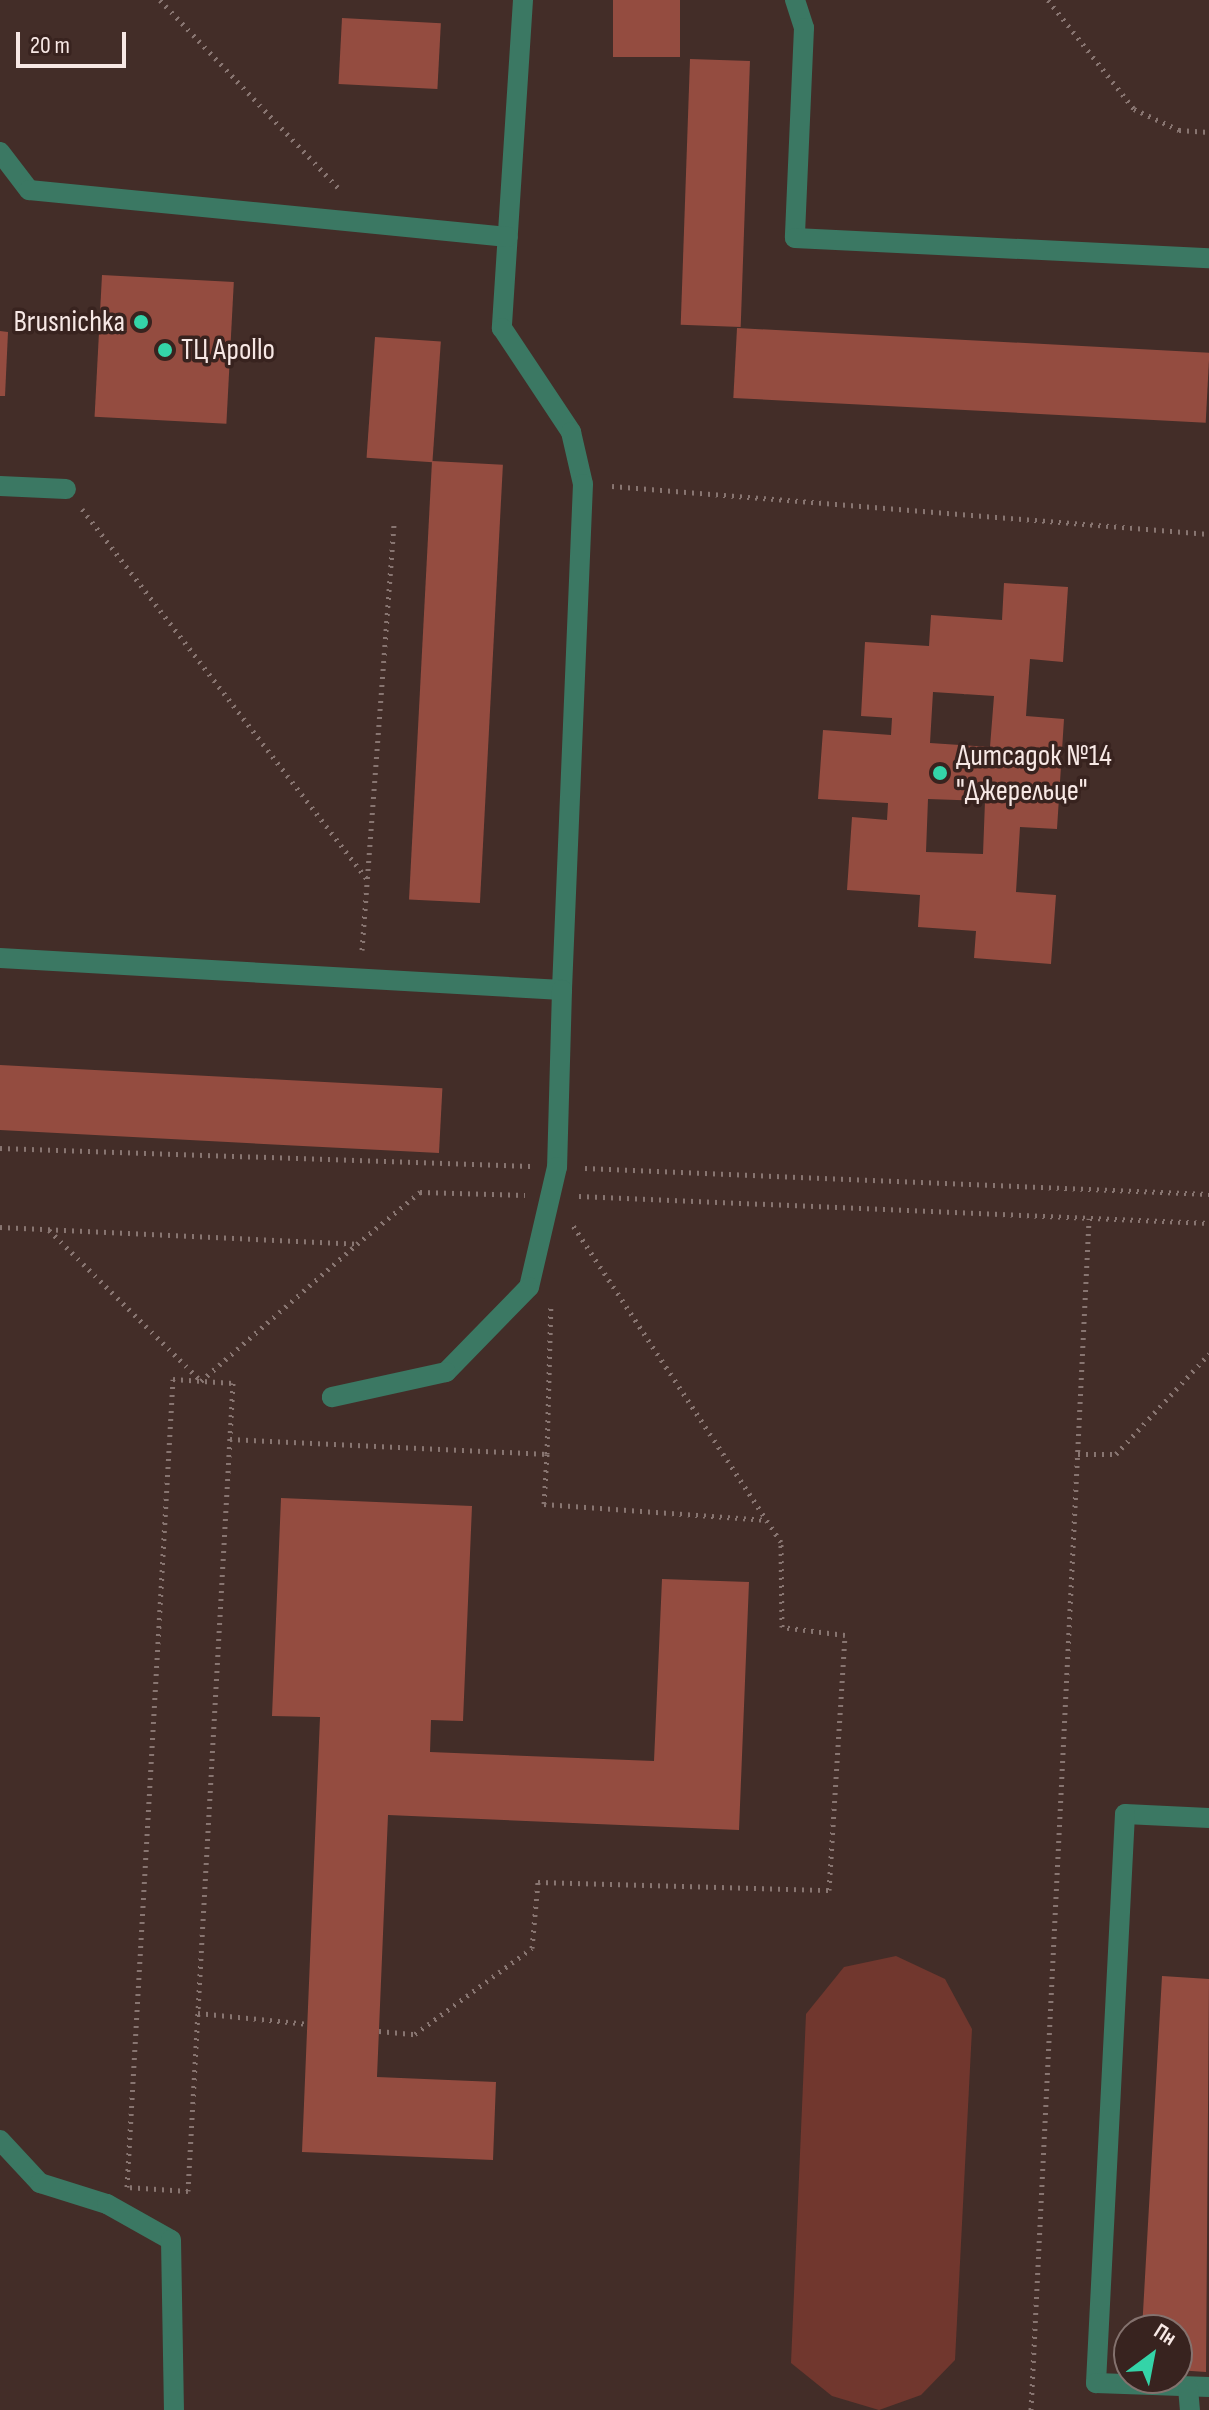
<!DOCTYPE html>
<meta charset="utf-8">
<style>
body{margin:0}
#map{position:relative;width:1209px;height:2410px;overflow:hidden;background:#432d28;font-family:"Sofia Sans Condensed",sans-serif}
div>[style]{position:absolute}
.green>*{inset:0;background:#71372e}
.building>*{inset:0;background:#944c40;transform-origin:0 0}
.path>*{height:5px;margin-top:-2.5px;transform-origin:0;background:repeating-linear-gradient(90deg,#887571 0 2px,transparent 0 8px)}
.minor>*{height:20px;margin:-10px;padding:0 10px;transform-origin:10px;border-radius:10px;background:#3b7863}
.dots>*{width:22px;height:22px;translate:-50% -50%;box-sizing:border-box;border:4px solid #38231f;border-radius:50%}
span{translate:-50% -50%;white-space:nowrap;text-align:center;line-height:1.15;-webkit-text-stroke:7px #38231f;paint-order:stroke}
.poi-label{font-size:30px;color:#f7e8e5}
.right{translate:-100% -50%;text-align:right}
.left{translate:0 -50%;text-align:left}
.north{position:absolute;left:1113px;top:2314px;width:80px;height:80px;box-sizing:border-box;background:#38231f;border:2px solid #84726e;border-radius:50%;rotate:32deg;font-size:22px;font-weight:700;line-height:32px;text-align:center;color:#f7e8e5}
.north::after{content:'';display:block;margin:auto;width:28px;height:36px;background:#34d4a8;clip-path:polygon(50% 0,100% 100%,50% 72%,0 100%)}
.scale{position:absolute;left:16px;top:32px;width:110px;height:36px;box-sizing:border-box;border:4px solid #f7e8e5;border-top:0;padding-left:10px;font-size:24px;line-height:28px;white-space:nowrap;color:#f7e8e5;-webkit-text-stroke:6px #38231f;paint-order:stroke}
</style>
<div id="map">
<div class="green">
<div style="clip-path:polygon(896px 1956px,945px 1979px,972px 2029px,955px 2360px,921px 2395px,879px 2410px,832px 2396px,791px 2363px,806px 2014px,844px 1967px)"></div>
</div>
<div class="building">
<div style="left:613px;top:0;width:67px;height:57px"></div>
<div style="left:342px;top:18px;width:99px;height:66px;rotate:3deg"></div>
<div style="left:690px;top:59px;width:60px;height:266px;rotate:2deg"></div>
<div style="left:102px;top:275px;width:132px;height:142px;rotate:3deg"></div>
<div style="left:737px;top:328px;width:473px;height:70px;rotate:3deg"></div>
<div style="clip-path:polygon(0 331px,8px 332px,5px 396px,0 396px)"></div>
<div style="left:375px;top:337px;width:66px;height:121px;rotate:4deg"></div>
<div style="left:432px;top:461px;width:71px;height:439px;rotate:3deg"></div>
<div style="clip-path:polygon(evenodd,1004px 583px,1068px 587px,1063px 662px,1030px 659px,1026px 716px,1064px 719px,1057px 829px,1020px 827px,1016px 892px,1056px 895px,1051px 964px,974px 958px,976px 931px,918px 927px,920px 895px,847px 890px,852px 817px,887px 820px,888px 803px,818px 799px,823px 730px,891px 735px,892px 718px,861px 716px,865px 642px,929px 646px,931px 615px,1002px 620px,1004px 583px,933px 692px,994px 696px,990px 747px,930px 743px,933px 692px,1004px 583px,928px 799px,985px 801px,983px 854px,926px 852px,928px 799px)"></div>
<div style="left:0;top:1065px;width:443px;height:65px;rotate:3deg"></div>
<div style="clip-path:polygon(281px 1498px,472px 1506px,463px 1721px,431px 1720px,430px 1752px,654px 1761px,662px 1579px,749px 1582px,739px 1830px,388px 1815px,377px 2077px,496px 2082px,493px 2160px,302px 2152px,320px 1717px,272px 1716px)"></div>
<div style="clip-path:polygon(1162px 1976px,1209px 1979px,1206px 2372px,1177px 2370px,1177px 2330px,1142px 2330px)"></div>
</div>
<div class="path">
<div style="left:160px;top:0;width:263px;rotate:46.5deg"></div>
<div style="left:1048px;top:0;width:139px;rotate:51.7deg"></div>
<div style="left:1134px;top:109px;width:50px;rotate:25deg"></div>
<div style="left:1179px;top:130px;width:30px;rotate:4deg"></div>
<div style="left:612px;top:486px;width:599px;rotate:4.6deg"></div>
<div style="left:82px;top:509px;width:469px;rotate:52.4deg"></div>
<div style="left:362px;top:950px;width:427px;rotate:-85.7deg"></div>
<div style="left:0;top:1148px;width:531px;rotate:1.94deg"></div>
<div style="left:585px;top:1168px;width:625px;rotate:2.39deg"></div>
<div style="left:579px;top:1196px;width:631px;rotate:2.45deg"></div>
<div style="left:0;top:1227px;width:357px;rotate:2.7deg"></div>
<div style="left:357px;top:1244px;width:82px;rotate:-39.5deg"></div>
<div style="left:420px;top:1192px;width:105px;rotate:1.6deg"></div>
<div style="left:49px;top:1230px;width:214px;rotate:44.8deg"></div>
<div style="left:201px;top:1381px;width:206px;rotate:-41.3deg"></div>
<div style="left:173px;top:1379px;width:60px;rotate:3.8deg"></div>
<div style="left:233px;top:1383px;width:809px;rotate:93.19deg"></div>
<div style="left:188px;top:2191px;width:61px;rotate:-176.2deg"></div>
<div style="left:127px;top:2187px;width:809px;rotate:-86.74deg"></div>
<div style="left:230px;top:1439px;width:317px;rotate:2.7deg"></div>
<div style="left:547px;top:1454px;width:50px;rotate:93.4deg"></div>
<div style="left:544px;top:1504px;width:223px;rotate:4.1deg"></div>
<div style="left:547px;top:1454px;width:150px;rotate:-88.5deg"></div>
<div style="left:1078px;top:1454px;width:38px"></div>
<div style="left:1116px;top:1454px;width:137px;rotate:-47.1deg"></div>
<div style="left:198px;top:2013px;width:111px;rotate:5.7deg"></div>
<div style="left:379px;top:2031px;width:36px;rotate:5deg"></div>
<div style="left:415px;top:2034px;width:145px;rotate:-36.3deg"></div>
<div style="left:532px;top:1948px;width:66px;rotate:-84.8deg"></div>
<div style="left:538px;top:1882px;width:291px;rotate:1.6deg"></div>
<div style="left:829px;top:1890px;width:256px;rotate:-86.4deg"></div>
<div style="left:845px;top:1635px;width:64px;rotate:-172.8deg"></div>
<div style="left:782px;top:1627px;width:85px;rotate:-90.7deg"></div>
<div style="left:781px;top:1542px;width:381px;rotate:-123.3deg"></div>
<div style="left:1031px;top:2410px;width:1193px;rotate:-87.21deg"></div>
</div>
<div class="minor">
<div style="left:523px;top:0;width:329px;rotate:93.7deg"></div>
<div style="left:502px;top:328px;width:125px;rotate:56.4deg"></div>
<div style="left:571px;top:432px;width:53px;rotate:77deg"></div>
<div style="left:583px;top:484px;width:506px;rotate:92.38deg"></div>
<div style="left:795px;top:0;width:29px;rotate:72deg"></div>
<div style="left:804px;top:28px;width:210px;rotate:92.5deg"></div>
<div style="left:795px;top:238px;width:414px;rotate:2.8deg"></div>
<div style="left:0;top:152px;width:48px;rotate:52.7deg"></div>
<div style="left:29px;top:190px;width:481px;rotate:5.6deg"></div>
<div style="left:0;top:486px;width:66px;rotate:2.6deg"></div>
<div style="left:0;top:958px;width:563px;rotate:3.26deg"></div>
<div style="left:562px;top:990px;width:177px;rotate:91.6deg"></div>
<div style="left:557px;top:1167px;width:123px;rotate:103.1deg"></div>
<div style="left:529px;top:1287px;width:119px;rotate:134.3deg"></div>
<div style="left:446px;top:1372px;width:117px;rotate:167.6deg"></div>
<div style="left:1209px;top:1818px;width:84px;rotate:-177.3deg"></div>
<div style="left:1125px;top:1814px;width:570px;rotate:92.92deg"></div>
<div style="left:1096px;top:2383px;width:113px;rotate:2deg"></div>
<div style="left:0;top:2140px;width:59px;rotate:47.1deg"></div>
<div style="left:40px;top:2183px;width:70px;rotate:17.4deg"></div>
<div style="left:107px;top:2204px;width:73px;rotate:29.4deg"></div>
<div style="left:171px;top:2240px;width:170px;rotate:89deg"></div>
<div style="left:1188px;top:2388px;width:22px;rotate:85deg"></div>
</div>
<div class="dots">
<div style="left:141px;top:322px;background:#34d4a8"></div>
<div style="left:165px;top:350px;background:#34d4a8"></div>
<div style="left:940px;top:773px;background:#34d4a8"></div>
</div>
<div class="poi-label">
<span class="right" style="left:125px;top:322px">Brusnichka</span>
<span class="left" style="left:181px;top:350px">ТЦ Apollo</span>
<span class="left" style="left:956px;top:773px">Дитсадок №14<br>"Джерельце"</span>
</div>
<div class="north">Пн</div>
<div class="scale">20 m</div>
</div>
